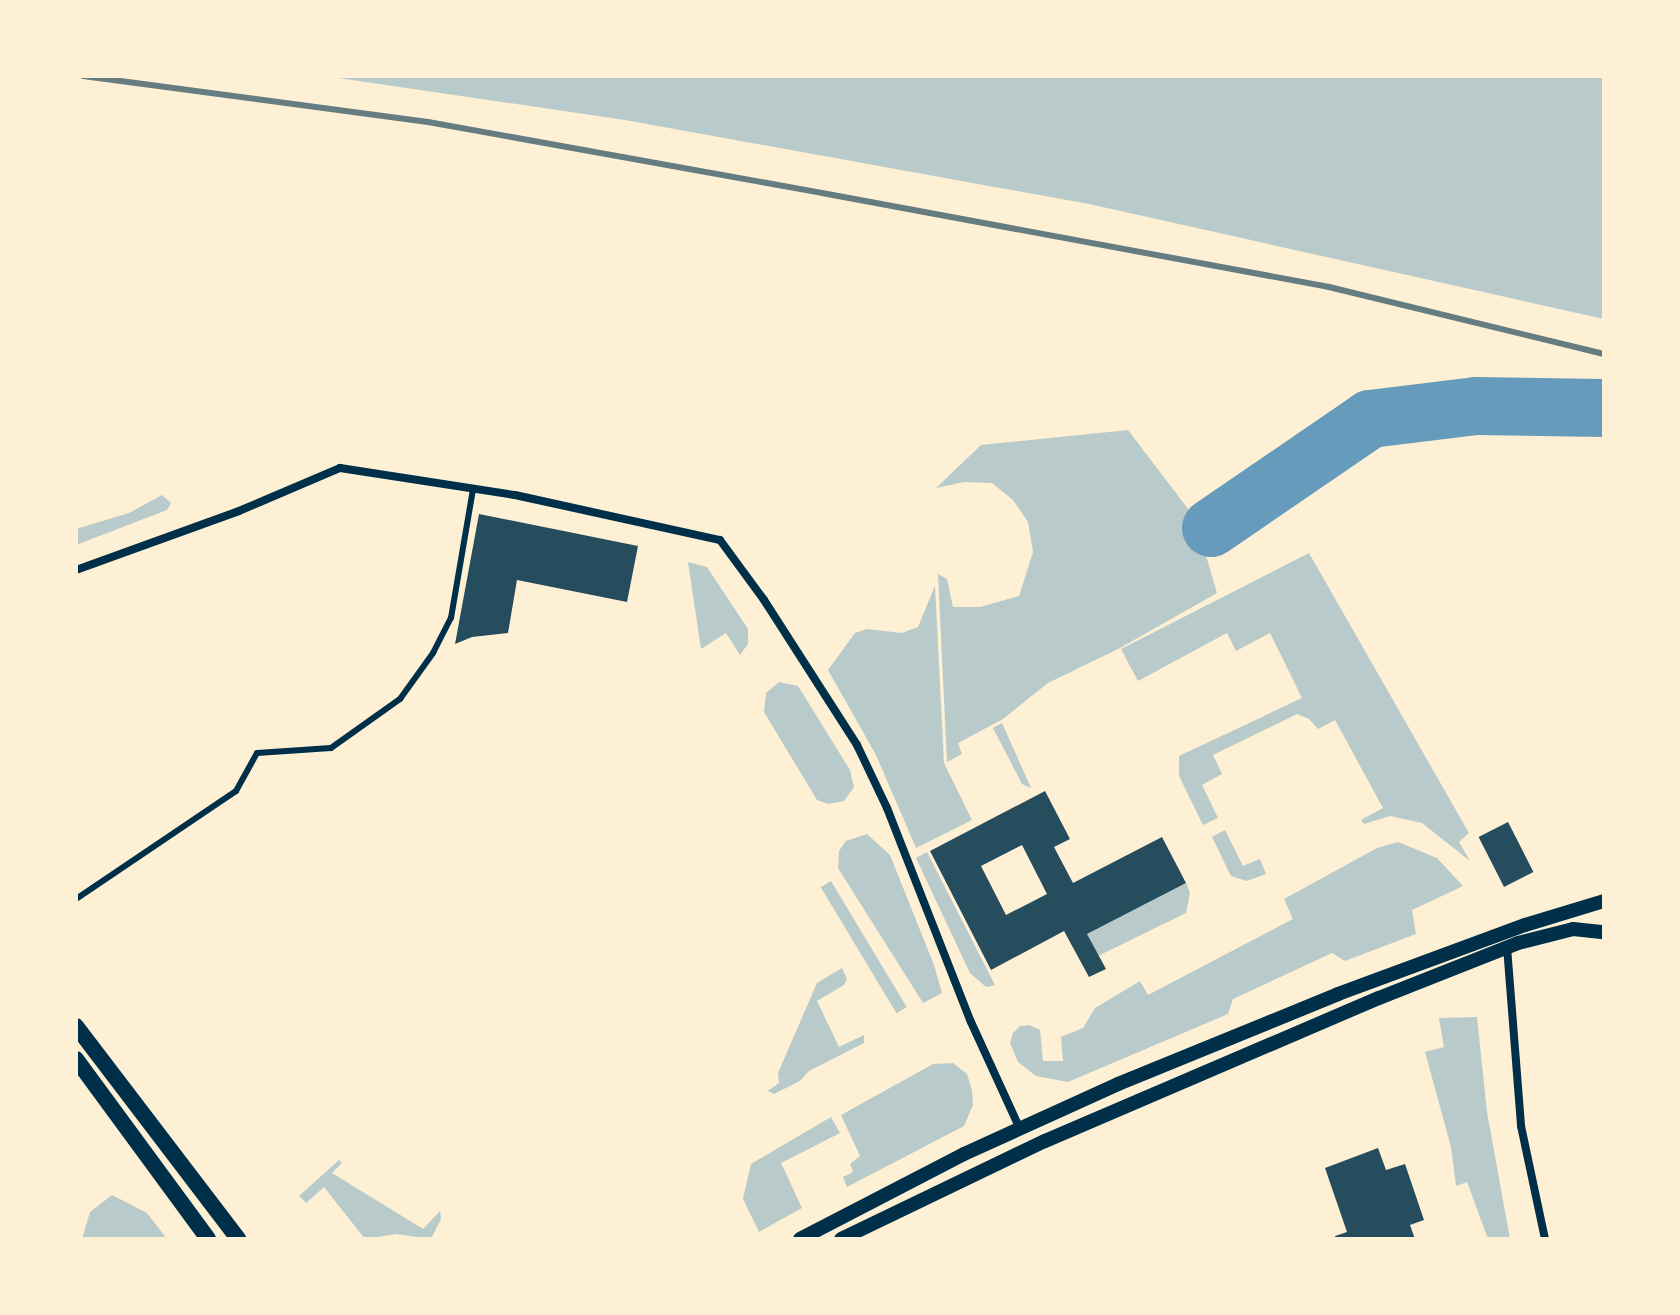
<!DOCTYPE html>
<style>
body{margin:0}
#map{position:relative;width:1680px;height:1315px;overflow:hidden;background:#fdf0d5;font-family:"Space Grotesk",sans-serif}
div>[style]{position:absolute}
.green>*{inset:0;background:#b9caca;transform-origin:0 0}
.river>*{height:58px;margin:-29px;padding:0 29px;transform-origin:29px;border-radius:29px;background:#669bbc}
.building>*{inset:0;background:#264d5e;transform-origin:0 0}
.service>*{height:6px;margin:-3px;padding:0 3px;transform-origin:3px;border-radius:3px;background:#003049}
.minor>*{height:8px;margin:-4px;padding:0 4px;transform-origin:4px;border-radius:4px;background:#003049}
.tertiary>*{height:14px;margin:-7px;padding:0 7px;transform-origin:7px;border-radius:7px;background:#003049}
.secondary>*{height:16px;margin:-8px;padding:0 8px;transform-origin:8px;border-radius:8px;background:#003049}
.rail>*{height:6px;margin:-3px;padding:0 3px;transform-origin:3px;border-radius:3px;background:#657d81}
span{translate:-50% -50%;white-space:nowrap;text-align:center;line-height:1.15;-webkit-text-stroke:6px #fdf0d5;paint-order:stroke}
.frame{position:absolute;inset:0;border:78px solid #fdf0d5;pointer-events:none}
</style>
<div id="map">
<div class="green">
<div style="clip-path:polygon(325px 76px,1604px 76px,1604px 319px,1089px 204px,625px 120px)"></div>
<div style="clip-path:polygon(1128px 430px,1195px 518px,1217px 593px,1120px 648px,1048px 683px,1003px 719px,958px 743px,962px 754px,947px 762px,938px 574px,947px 579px,953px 607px,980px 607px,1019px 596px,1033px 552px,1028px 522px,1013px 500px,992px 483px,964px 482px,936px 488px,981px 445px)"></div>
<div style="clip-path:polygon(162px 495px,171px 503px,167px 510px,76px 545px,76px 529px,129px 513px)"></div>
<div style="clip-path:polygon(1309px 553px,1469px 833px,1459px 842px,1470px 861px,1422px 823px,1390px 816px,1364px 824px,1361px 820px,1383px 808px,1335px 720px,1318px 729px,1309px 719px,1297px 714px,1213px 755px,1222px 774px,1202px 785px,1218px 818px,1203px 825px,1179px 776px,1179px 756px,1302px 698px,1270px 633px,1236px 651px,1227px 633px,1138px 681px,1121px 649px)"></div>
<div style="clip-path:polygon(688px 562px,707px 567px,748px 629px,748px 644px,740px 655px,726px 633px,701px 649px)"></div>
<div style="clip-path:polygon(935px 586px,944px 763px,972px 820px,916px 848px,876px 755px,828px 670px,855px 633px,867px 629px,902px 633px,918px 627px)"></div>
<div style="clip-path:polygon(779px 682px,798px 686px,850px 770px,854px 787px,844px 801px,828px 804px,817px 800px,764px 712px,766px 693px)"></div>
<div style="clip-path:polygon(1002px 723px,1031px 788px,1022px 784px,993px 728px)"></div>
<div style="clip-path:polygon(1225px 830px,1243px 866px,1260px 859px,1266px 874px,1247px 881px,1231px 876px,1212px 837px)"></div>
<div style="clip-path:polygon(867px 834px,890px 855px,934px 965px,942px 993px,923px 1003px,838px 868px,839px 851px,846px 841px)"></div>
<div style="clip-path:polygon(1398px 842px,1437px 858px,1463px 886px,1412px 910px,1416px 934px,1345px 961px,1332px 953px,1233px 999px,1228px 1014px,1068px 1082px,1036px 1076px,1018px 1062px,1010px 1043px,1013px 1033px,1020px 1026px,1029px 1025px,1040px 1030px,1043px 1061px,1063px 1061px,1061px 1037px,1083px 1028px,1095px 1008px,1140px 981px,1148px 995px,1293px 919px,1284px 899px,1377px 848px)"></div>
<div style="clip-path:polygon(927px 852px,995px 985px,986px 987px,970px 973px,916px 858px)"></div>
<div style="left:831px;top:881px;width:147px;height:12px;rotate:59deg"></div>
<div style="clip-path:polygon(1186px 883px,1190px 893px,1186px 913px,1098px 956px,1087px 934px)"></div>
<div style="clip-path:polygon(842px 968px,847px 979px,844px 985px,817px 1001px,839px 1047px,864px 1035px,864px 1043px,809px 1071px,800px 1081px,774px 1094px,768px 1091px,779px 1083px,778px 1073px,817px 983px)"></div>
<div style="clip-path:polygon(1477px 1017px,1487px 1112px,1510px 1239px,1488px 1239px,1467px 1182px,1456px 1186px,1451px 1147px,1425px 1052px,1444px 1047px,1439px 1018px)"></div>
<div style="clip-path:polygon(953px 1063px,967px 1074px,972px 1090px,973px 1105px,964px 1126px,847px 1187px,843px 1177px,853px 1172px,850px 1164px,860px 1156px,841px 1115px,933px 1064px)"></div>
<div style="clip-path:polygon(831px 1117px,840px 1133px,781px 1163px,802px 1208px,759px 1232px,743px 1199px,751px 1164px)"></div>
<div style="clip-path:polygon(339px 1160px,342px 1163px,332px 1173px,423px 1229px,440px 1211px,441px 1219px,431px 1239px,396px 1234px,365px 1239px,324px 1187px,306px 1203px,299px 1196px)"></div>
<div style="clip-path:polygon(112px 1195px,147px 1213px,167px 1239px,82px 1239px,90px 1212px)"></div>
</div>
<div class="river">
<div style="left:1211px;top:528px;width:193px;rotate:-34.4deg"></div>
<div style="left:1370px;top:419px;width:107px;rotate:-7deg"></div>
<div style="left:1476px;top:406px;width:128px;rotate:0.9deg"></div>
</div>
<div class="building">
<div style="clip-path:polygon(479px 514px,638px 546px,627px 602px,517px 580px,508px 633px,472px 637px,455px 644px)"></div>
<div style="clip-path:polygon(evenodd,1045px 791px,1070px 839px,1054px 847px,1073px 883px,1162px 837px,1186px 883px,1087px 934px,1106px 969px,1089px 977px,1064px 931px,991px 970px,930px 851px,1045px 791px,1022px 845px,1047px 894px,1006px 915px,981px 866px,1022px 845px)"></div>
<div style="left:1508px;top:822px;width:56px;height:33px;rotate:63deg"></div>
<div style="clip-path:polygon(1378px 1148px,1386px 1170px,1405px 1164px,1424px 1220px,1410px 1225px,1415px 1239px,1336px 1239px,1335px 1236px,1347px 1232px,1325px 1168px)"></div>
</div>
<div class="service">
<div style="left:76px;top:899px;width:193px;rotate:-34deg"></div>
<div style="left:236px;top:791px;width:43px;rotate:-61.1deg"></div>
<div style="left:257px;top:753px;width:74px;rotate:-3.9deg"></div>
<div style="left:331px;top:748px;width:85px;rotate:-35.4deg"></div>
<div style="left:400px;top:699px;width:57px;rotate:-54.3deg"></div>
<div style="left:433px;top:653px;width:39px;rotate:-63deg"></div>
<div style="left:451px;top:618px;width:131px;rotate:-80.3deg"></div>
</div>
<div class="minor">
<div style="left:76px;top:570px;width:173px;rotate:-19.9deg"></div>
<div style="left:239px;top:511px;width:110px;rotate:-23.1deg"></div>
<div style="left:340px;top:468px;width:177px;rotate:8.8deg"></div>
<div style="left:515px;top:495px;width:210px;rotate:12.4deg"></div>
<div style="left:720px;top:540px;width:74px;rotate:53.7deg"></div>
<div style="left:764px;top:600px;width:172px;rotate:57.3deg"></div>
<div style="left:857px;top:745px;width:70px;rotate:64.5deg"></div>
<div style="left:887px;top:808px;width:230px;rotate:68.6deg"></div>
<div style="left:971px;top:1022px;width:115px;rotate:65.4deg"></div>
<div style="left:1507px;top:947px;width:180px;rotate:85.5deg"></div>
<div style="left:1521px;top:1126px;width:116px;rotate:78deg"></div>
</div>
<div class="tertiary">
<div style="left:800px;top:1239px;width:185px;rotate:-27.4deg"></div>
<div style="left:964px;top:1154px;width:169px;rotate:-24.4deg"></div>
<div style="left:1118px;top:1084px;width:238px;rotate:-22.2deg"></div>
<div style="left:1338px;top:994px;width:199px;rotate:-20.3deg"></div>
<div style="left:1525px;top:925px;width:83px;rotate:-16.9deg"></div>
<div style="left:841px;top:1239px;width:226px;rotate:-25.7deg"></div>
<div style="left:1045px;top:1141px;width:363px;rotate:-23.2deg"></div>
<div style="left:1379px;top:998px;width:149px;rotate:-21.6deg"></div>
<div style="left:1518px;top:943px;width:57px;rotate:-14.3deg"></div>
<div style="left:1573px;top:929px;width:31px;rotate:6deg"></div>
</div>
<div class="secondary">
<div style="left:76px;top:1026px;width:268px;rotate:52.7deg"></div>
<div style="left:76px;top:1059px;width:223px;rotate:53.7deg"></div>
</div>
<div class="rail">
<div style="left:83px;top:76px;width:348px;rotate:7.6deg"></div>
<div style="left:428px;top:122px;width:400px;rotate:10.2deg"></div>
<div style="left:822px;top:193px;width:516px;rotate:10.5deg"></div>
<div style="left:1329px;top:287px;width:283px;rotate:13.7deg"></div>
</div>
<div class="frame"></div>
</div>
